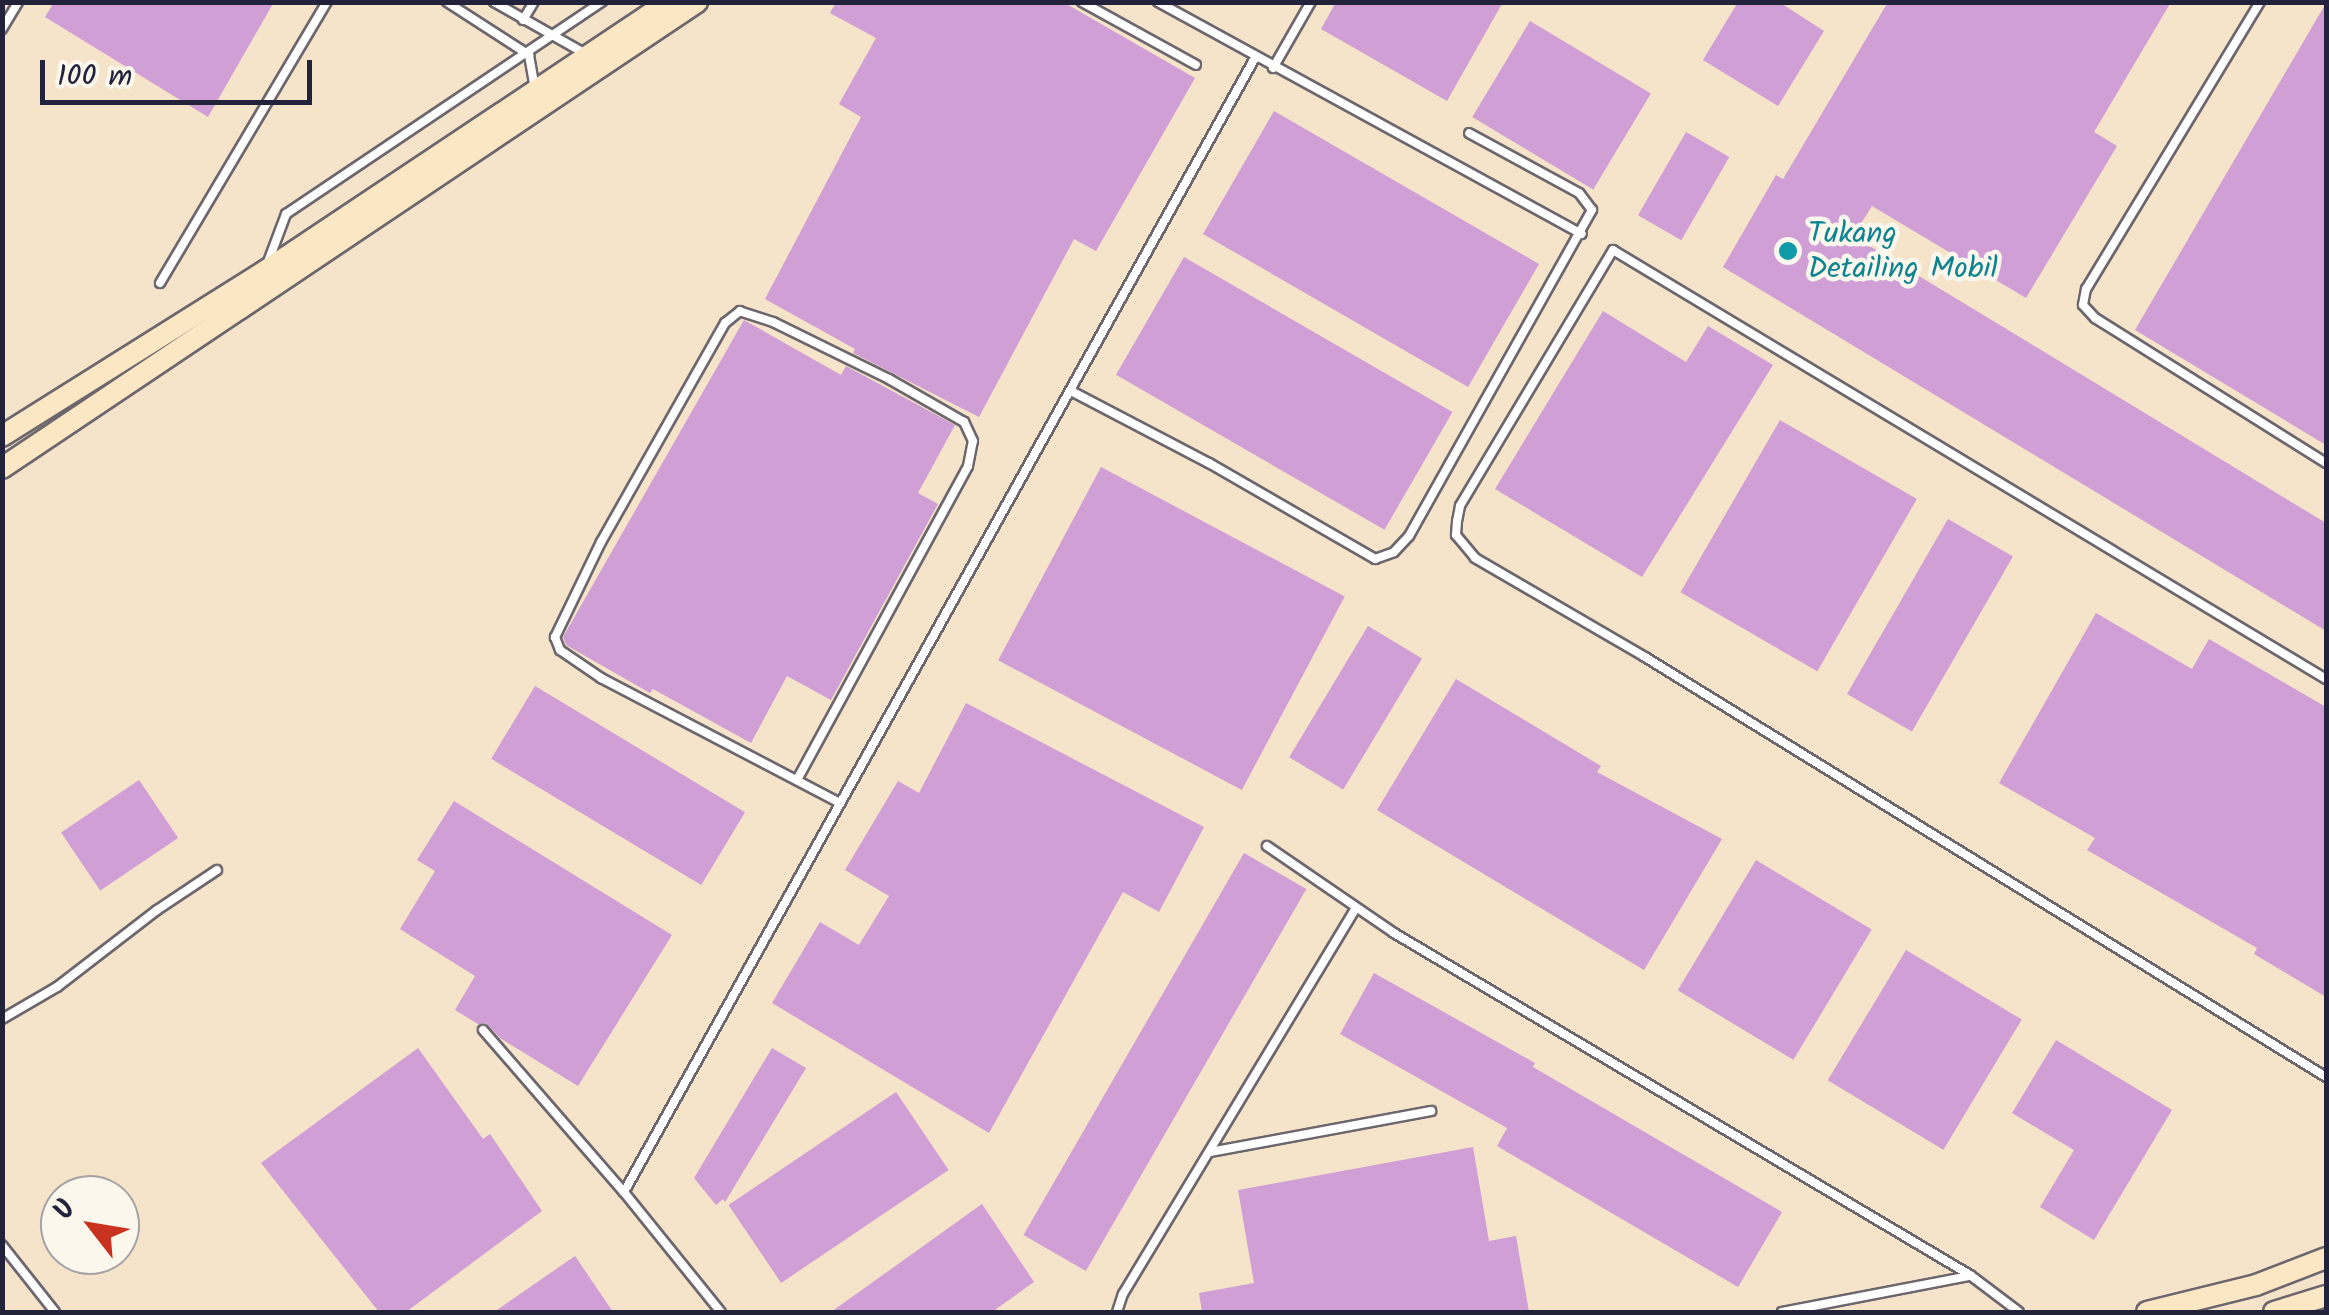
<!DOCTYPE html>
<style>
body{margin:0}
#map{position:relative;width:2329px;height:1315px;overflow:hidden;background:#f5e3ca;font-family:Kalam,sans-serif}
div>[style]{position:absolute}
.building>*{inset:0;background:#cf9fd5;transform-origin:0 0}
.roads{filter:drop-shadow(2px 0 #6c666d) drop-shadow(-2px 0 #6c666d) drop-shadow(0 2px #6c666d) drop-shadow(0 -2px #6c666d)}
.service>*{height:8px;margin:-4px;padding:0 4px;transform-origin:4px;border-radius:4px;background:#fff}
.secondary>*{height:20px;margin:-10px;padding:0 10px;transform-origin:10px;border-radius:10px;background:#fbe7c3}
.dots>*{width:28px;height:28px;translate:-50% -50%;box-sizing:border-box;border:5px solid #fbf7ec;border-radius:50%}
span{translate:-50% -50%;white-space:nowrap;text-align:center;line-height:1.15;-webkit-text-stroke:9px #fbf7ec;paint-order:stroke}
.culture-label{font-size:30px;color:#0d838f}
.left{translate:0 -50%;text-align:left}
.frame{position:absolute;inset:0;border:5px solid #22223b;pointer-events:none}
.north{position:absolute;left:40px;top:1175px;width:100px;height:100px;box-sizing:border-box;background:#fbf7ec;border:2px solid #a4a2a5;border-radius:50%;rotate:301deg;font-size:28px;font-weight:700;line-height:40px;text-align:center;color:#22223b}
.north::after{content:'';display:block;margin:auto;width:35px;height:45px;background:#c8321e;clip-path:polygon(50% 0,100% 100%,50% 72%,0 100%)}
.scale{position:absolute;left:40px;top:60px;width:272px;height:45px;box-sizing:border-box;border:5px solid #22223b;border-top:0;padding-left:12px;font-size:30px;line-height:35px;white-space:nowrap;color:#22223b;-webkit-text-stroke:8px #fbf7ec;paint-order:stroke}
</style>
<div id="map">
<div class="building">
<div style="clip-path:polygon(54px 2px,274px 2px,208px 117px,45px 17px)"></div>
<div style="clip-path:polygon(836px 2px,1063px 2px,1195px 78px,1096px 251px,1074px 239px,979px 417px,853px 353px,855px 349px,765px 299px,861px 117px,839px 104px,876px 38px,830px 13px)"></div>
<div style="clip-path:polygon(1336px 2px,1503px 2px,1447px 101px,1321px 29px)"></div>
<div style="clip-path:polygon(1738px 2px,1779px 2px,1824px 31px,1778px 106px,1703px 60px)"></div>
<div style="clip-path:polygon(1888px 2px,2171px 2px,2094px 132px,2117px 146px,2026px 298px,1872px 206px,1853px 236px,2326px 523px,2326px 631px,1723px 267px,1776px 175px,1783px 179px)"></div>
<div style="clip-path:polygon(2326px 3px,2326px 445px,2135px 330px)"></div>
<div style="left:1530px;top:21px;width:141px;height:112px;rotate:31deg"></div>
<div style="left:1274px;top:111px;width:306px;height:142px;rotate:30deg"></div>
<div style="left:1686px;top:132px;width:50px;height:96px;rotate:30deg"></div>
<div style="left:1184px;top:257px;width:310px;height:136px;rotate:30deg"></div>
<div style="clip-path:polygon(1603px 311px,1686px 362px,1708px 326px,1773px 365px,1642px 577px,1495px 489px)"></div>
<div style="clip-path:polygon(744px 320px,841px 375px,846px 366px,955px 425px,918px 493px,938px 504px,831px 700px,787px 676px,751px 743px,653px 689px,650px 693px,566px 645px,563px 637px)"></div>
<div style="left:1780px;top:420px;width:158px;height:199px;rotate:30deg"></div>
<div style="left:1101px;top:467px;width:276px;height:219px;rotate:28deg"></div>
<div style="left:1948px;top:519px;width:75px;height:202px;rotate:30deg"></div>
<div style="clip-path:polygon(2096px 613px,2192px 669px,2209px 639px,2326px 707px,2326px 997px,2254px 954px,2257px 948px,2087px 850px,2095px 838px,1999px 783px)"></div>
<div style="left:1368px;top:626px;width:63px;height:153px;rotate:31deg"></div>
<div style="clip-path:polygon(1456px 679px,1601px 766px,1597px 772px,1722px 839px,1644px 970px,1377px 810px)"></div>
<div style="left:535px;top:686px;width:245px;height:85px;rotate:31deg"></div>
<div style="clip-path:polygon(966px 703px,1204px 827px,1159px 912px,1123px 892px,989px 1133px,772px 1003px,820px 922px,859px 945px,889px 896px,845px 870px,898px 781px,919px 793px)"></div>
<div style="left:139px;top:780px;width:70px;height:94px;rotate:56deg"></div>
<div style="clip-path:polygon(454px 801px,672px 935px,578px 1086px,500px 1038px,486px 1023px,478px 1024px,455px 1010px,475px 976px,400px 929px,435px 871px,417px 860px)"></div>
<div style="left:1244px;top:853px;width:72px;height:441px;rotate:30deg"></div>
<div style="left:1756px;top:860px;width:135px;height:152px;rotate:31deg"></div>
<div style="left:1906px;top:950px;width:135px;height:152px;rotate:31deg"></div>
<div style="clip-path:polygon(1374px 973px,1535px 1063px,1533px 1067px,1782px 1212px,1738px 1287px,1497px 1146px,1507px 1128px,1340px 1034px)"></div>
<div style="clip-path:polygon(2056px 1040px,2172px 1110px,2094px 1240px,2040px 1207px,2074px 1150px,2012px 1113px)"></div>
<div style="clip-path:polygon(418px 1048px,483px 1139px,490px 1134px,542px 1211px,406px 1312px,379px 1312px,261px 1163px)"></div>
<div style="clip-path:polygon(772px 1048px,806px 1068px,725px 1202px,723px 1199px,716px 1205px,694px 1178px)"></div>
<div style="left:896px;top:1092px;width:94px;height:202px;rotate:56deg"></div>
<div style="clip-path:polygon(1473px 1147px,1489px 1241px,1516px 1236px,1529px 1312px,1202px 1312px,1199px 1293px,1254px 1283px,1238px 1190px)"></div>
<div style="clip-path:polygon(982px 1204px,1034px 1282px,992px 1312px,831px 1312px)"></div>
<div style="clip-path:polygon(575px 1256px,613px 1312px,494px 1312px)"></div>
</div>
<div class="roads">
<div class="service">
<div style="left:447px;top:2px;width:98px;rotate:32.9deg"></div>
<div style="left:529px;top:55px;width:34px;rotate:80deg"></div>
<div style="left:494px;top:2px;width:106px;rotate:29.5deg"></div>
<div style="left:1082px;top:2px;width:130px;rotate:28.9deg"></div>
<div style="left:1158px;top:2px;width:483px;rotate:28.7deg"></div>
<div style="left:2260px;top:2px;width:336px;rotate:121.2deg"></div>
<div style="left:2086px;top:289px;width:16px;rotate:101deg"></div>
<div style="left:2083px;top:305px;width:18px;rotate:47deg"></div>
<div style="left:2095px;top:318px;width:273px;rotate:32.1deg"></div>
<div style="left:523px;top:20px;width:21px;rotate:-59deg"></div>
<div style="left:2px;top:29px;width:31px;rotate:-59deg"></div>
<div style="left:1273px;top:68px;width:76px;rotate:-60.1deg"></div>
<div style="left:268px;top:262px;width:51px;rotate:-69.4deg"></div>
<div style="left:286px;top:214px;width:381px;rotate:-33.9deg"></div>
<div style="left:160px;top:283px;width:327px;rotate:-59.3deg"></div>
<div style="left:1071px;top:391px;width:156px;rotate:27.6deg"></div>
<div style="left:1209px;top:463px;width:192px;rotate:30deg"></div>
<div style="left:1375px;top:559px;width:20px;rotate:-20deg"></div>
<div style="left:1394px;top:552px;width:22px;rotate:-47deg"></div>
<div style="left:1409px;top:536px;width:374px;rotate:-60.7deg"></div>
<div style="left:1592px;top:210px;width:21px;rotate:-127deg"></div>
<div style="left:1579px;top:193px;width:125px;rotate:-151.4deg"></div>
<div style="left:2326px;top:679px;width:832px;rotate:-148.97deg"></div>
<div style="left:1613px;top:250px;width:298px;rotate:120.9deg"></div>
<div style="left:1460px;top:506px;width:15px;rotate:101deg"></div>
<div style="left:1457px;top:521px;width:14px;rotate:94deg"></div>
<div style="left:1456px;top:535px;width:30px;rotate:50deg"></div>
<div style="left:1475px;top:558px;width:197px;rotate:30.2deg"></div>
<div style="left:1645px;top:657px;width:800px;rotate:31.66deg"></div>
<div style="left:798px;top:778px;width:355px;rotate:-61.4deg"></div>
<div style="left:968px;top:466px;width:25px;rotate:-79deg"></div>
<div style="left:973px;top:441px;width:21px;rotate:-115deg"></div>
<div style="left:964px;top:422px;width:86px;rotate:-150.2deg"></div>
<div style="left:889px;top:379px;width:129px;rotate:-153.8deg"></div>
<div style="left:773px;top:322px;width:35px;rotate:-162deg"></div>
<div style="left:740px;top:311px;width:19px;rotate:141deg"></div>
<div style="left:725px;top:323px;width:252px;rotate:119.5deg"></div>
<div style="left:601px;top:542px;width:106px;rotate:115.8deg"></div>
<div style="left:555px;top:637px;width:14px;rotate:69deg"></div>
<div style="left:560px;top:650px;width:50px;rotate:34.3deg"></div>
<div style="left:601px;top:678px;width:270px;rotate:27.6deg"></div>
<div style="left:1267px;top:846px;width:154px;rotate:34.4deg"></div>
<div style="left:1394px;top:933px;width:670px;rotate:30.7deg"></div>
<div style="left:1970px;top:1275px;width:61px;rotate:37.1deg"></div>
<div style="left:2px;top:1019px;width:64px;rotate:-30.2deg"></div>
<div style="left:57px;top:987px;width:126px;rotate:-37.6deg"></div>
<div style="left:157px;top:910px;width:72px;rotate:-33.7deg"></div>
<div style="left:483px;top:1030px;width:215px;rotate:49deg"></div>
<div style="left:624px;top:1192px;width:154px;rotate:51.1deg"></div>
<div style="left:1210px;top:1152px;width:225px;rotate:-10.5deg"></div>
<div style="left:624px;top:1192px;width:1298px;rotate:-60.91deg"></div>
<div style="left:2px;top:1245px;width:85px;rotate:51.7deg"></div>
<div style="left:1117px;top:1312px;width:19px;rotate:-72deg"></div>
<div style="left:1123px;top:1294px;width:451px;rotate:-58.9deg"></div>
<div style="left:1782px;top:1312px;width:190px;rotate:-10.9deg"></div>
</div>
<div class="secondary">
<div style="left:2px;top:436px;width:310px;rotate:-32.1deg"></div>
<div style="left:265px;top:271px;width:485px;rotate:-33.7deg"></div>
<div style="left:2px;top:468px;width:837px;rotate:-33.84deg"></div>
<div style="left:2147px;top:1312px;width:112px;rotate:-13.9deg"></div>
<div style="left:2256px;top:1285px;width:75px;rotate:-21.1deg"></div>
<div style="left:2274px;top:1312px;width:54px;rotate:-17.1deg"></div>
</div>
</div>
<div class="dots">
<div style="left:1788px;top:251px;background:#0f9aa8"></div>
</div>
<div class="culture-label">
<span class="left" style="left:1808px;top:251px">Tukang<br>Detailing Mobil</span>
</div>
<div class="frame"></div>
<div class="north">U</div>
<div class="scale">100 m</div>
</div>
